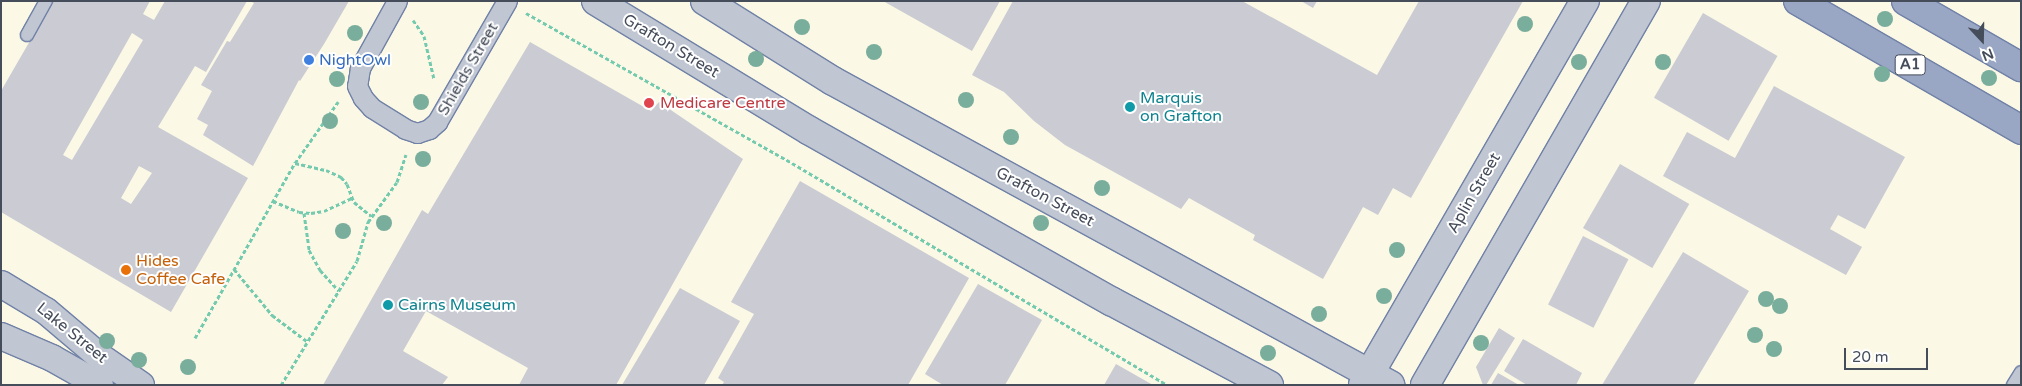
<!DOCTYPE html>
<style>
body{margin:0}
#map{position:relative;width:2022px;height:386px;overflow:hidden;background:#f0eded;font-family:"Varela Round",sans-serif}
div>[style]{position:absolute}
.commercial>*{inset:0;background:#fbf8e5;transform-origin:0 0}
.building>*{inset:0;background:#cacbd3;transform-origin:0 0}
.path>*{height:3px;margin-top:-1.5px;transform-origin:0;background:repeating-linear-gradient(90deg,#74caae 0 4px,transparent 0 6.5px)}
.roads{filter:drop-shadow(1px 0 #7081a7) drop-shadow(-1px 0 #7081a7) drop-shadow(0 1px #7081a7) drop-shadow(0 -1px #7081a7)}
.service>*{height:12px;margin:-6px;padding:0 6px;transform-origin:6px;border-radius:6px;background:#c0c6d2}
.pedestrian>*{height:19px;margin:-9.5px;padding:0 9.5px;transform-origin:9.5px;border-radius:9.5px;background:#c0c6d2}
.minor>*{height:26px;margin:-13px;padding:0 13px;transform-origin:13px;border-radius:13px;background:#c0c6d2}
.tertiary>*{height:28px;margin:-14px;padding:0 14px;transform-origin:14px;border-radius:14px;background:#c0c6d2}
.trunk>*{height:28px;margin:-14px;padding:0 14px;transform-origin:14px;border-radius:14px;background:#99a6c4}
.trees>*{width:16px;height:16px;margin:-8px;border-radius:50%;background:#79ad9c}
.dots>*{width:14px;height:14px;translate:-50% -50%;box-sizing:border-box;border:2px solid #fff;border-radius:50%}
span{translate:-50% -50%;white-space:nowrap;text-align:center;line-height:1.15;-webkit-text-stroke:4px #fff;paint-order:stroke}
.shield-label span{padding:1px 4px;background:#fff;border:1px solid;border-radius:4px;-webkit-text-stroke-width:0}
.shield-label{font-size:15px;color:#464d5a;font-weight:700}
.street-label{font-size:16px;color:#464d5a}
.shop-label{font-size:16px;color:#366cbe}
.left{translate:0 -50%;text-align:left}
.culture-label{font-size:16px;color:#0d838f}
.health-label{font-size:16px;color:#be3a42}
.food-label{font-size:16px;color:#c56008}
.frame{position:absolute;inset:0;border:2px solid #464d5a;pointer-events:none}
.north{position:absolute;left:1957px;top:15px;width:50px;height:50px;-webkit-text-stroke:4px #fff;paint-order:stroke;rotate:159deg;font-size:14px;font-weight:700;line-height:20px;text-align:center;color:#464d5a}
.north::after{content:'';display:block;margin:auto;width:18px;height:22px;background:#464d5a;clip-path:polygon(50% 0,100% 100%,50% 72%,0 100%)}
.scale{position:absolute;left:1844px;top:348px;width:84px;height:22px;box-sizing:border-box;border:2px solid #464d5a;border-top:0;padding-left:6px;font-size:15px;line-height:18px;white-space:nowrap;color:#464d5a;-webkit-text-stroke:4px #fff;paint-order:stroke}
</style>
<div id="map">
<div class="commercial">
<div style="left:1px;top:1px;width:2020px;height:384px"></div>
</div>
<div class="building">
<div style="clip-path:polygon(evenodd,53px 1px,150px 1px,143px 14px,154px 20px,165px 1px,247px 1px,206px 72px,195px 66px,158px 127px,248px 178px,171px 312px,1px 212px,1px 91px,53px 1px,132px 33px,143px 40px,72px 160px,63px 155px,132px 33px,53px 1px,139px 166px,152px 173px,131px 204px,121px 198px,139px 166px)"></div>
<div style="clip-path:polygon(250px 1px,349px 1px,324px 44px,300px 81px,299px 80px,253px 166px,203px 135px,208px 125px,197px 119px,212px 91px,201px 85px,227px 41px,230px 42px,254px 3px)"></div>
<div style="clip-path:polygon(883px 1px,1000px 1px,972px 51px)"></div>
<div style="clip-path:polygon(1013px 1px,1242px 1px,1377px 75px,1419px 1px,1523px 1px,1411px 198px,1393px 188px,1378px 215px,1363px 207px,1323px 279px,1253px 240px,1255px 235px,1189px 198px,1181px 209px,1065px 145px,1034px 121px,1004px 92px,972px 75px)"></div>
<div style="clip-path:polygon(1301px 1px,1317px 1px,1313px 8px)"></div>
<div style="left:1703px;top:13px;width:86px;height:98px;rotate:30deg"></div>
<div style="clip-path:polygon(530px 42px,651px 111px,659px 102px,743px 159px,616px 385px,519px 385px,528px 368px,426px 311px,403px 351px,448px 377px,442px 385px,323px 385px,422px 210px,428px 214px)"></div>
<div style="clip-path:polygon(1774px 86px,1905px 157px,1865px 229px,1838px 215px,1830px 229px,1862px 247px,1846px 275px,1663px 176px,1687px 132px,1735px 158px)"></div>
<div style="left:1620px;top:164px;width:80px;height:74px;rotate:30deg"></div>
<div style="clip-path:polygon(800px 181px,969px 278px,908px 385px,722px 385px,724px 382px,718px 378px,754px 314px,731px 302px)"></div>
<div style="left:1583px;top:236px;width:51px;height:77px;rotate:27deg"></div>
<div style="clip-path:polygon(1683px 252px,1749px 291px,1693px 385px,1602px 385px)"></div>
<div style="clip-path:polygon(978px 284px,1042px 320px,1005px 385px,943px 385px,925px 374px)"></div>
<div style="clip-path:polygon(680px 288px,740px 321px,704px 385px,622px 385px)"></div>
<div style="clip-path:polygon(1499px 328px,1515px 338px,1486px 385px,1483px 385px,1476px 367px)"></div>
<div style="clip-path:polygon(1523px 339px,1582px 373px,1576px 385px,1527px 385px,1504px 371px)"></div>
<div style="clip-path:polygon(1116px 364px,1153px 385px,1104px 385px)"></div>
<div style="clip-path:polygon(1498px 373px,1519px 385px,1491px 385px)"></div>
</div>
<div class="path">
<div style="left:526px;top:13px;width:305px;rotate:29.4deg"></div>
<div style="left:792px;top:163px;width:437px;rotate:30.6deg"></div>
<div style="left:413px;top:20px;width:19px;rotate:55deg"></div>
<div style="left:424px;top:36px;width:44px;rotate:76.9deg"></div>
<div style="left:295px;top:163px;width:32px;rotate:13deg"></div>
<div style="left:326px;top:170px;width:17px;rotate:25deg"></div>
<div style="left:341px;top:177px;width:9px;rotate:49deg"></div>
<div style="left:347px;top:184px;width:19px;rotate:69deg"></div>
<div style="left:354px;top:202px;width:22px;rotate:39deg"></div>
<div style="left:273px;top:201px;width:28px;rotate:23deg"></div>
<div style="left:299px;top:212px;width:12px;rotate:5deg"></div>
<div style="left:311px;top:213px;width:13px;rotate:-9deg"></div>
<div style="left:324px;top:211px;width:31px;rotate:-25deg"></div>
<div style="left:304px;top:213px;width:37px;rotate:82deg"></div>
<div style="left:309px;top:250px;width:23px;rotate:61deg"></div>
<div style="left:320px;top:270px;width:28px;rotate:48deg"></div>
<div style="left:234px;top:269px;width:60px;rotate:50.4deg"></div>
<div style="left:272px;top:315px;width:45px;rotate:36.9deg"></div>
<div style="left:195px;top:338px;width:202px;rotate:-60.3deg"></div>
<div style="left:295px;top:163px;width:75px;rotate:-54.8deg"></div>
<div style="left:281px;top:385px;width:145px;rotate:-58.5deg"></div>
<div style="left:357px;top:261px;width:41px;rotate:-74.2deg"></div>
<div style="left:368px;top:222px;width:49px;rotate:-54.1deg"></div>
<div style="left:397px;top:182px;width:29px;rotate:-72deg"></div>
</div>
<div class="roads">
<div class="service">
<div style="left:27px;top:35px;width:39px;rotate:-61deg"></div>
<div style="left:2013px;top:385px;width:15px;rotate:-58deg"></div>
</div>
<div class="pedestrian">
<div style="left:397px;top:1px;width:77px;rotate:118.9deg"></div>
<div style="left:360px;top:68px;width:18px;rotate:99deg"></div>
<div style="left:357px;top:86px;width:13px;rotate:63deg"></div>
<div style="left:363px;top:98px;width:13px;rotate:48deg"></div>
<div style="left:372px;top:108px;width:39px;rotate:32deg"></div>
<div style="left:405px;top:129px;width:13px;rotate:18deg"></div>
<div style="left:417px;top:133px;width:13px;rotate:-18deg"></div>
<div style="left:429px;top:129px;width:11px;rotate:-41deg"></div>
<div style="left:437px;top:122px;width:140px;rotate:-60deg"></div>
</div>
<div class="minor">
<div style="left:1px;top:284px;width:52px;rotate:31deg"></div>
<div style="left:46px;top:311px;width:70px;rotate:40.3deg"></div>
<div style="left:99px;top:356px;width:51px;rotate:34.6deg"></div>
<div style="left:1px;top:336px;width:56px;rotate:23.3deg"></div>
<div style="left:52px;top:358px;width:55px;rotate:29.4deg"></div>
</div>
<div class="tertiary">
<div style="left:596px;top:1px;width:250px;rotate:31.3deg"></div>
<div style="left:810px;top:131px;width:346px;rotate:29.5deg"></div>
<div style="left:1111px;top:301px;width:179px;rotate:28deg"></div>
<div style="left:705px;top:1px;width:151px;rotate:32deg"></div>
<div style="left:833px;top:81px;width:635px;rotate:28.62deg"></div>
<div style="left:1363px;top:385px;width:444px;rotate:-60deg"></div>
<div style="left:1425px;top:385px;width:443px;rotate:-60.1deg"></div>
</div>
<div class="trunk">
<div style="left:1798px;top:1px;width:258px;rotate:30deg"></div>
<div style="left:1906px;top:1px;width:133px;rotate:29.9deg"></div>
</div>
</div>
<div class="trees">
<div style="left:1885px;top:19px"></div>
<div style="left:1525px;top:24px"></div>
<div style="left:802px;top:27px"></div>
<div style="left:355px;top:33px"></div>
<div style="left:874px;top:52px"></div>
<div style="left:756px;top:59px"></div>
<div style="left:1579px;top:62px"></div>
<div style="left:1663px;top:62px"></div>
<div style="left:1882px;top:74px"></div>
<div style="left:1989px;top:78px"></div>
<div style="left:337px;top:79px"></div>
<div style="left:966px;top:100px"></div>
<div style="left:421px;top:102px"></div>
<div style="left:330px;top:121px"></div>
<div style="left:1011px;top:137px"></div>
<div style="left:423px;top:159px"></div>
<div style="left:1102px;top:188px"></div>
<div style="left:384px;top:223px"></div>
<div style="left:1041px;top:223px"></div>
<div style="left:343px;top:231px"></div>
<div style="left:1397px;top:250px"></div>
<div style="left:1384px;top:296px"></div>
<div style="left:1766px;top:299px"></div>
<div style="left:1780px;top:306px"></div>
<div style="left:1319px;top:314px"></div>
<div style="left:1755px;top:335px"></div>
<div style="left:107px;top:341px"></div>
<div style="left:1481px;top:343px"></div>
<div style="left:1774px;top:349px"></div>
<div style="left:1268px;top:353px"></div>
<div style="left:139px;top:360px"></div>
<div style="left:188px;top:367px"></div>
</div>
<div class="dots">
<div style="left:309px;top:60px;background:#3f7fe0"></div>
<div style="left:649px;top:103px;background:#e0444e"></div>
<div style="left:1130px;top:107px;background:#0f9aa8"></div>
<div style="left:126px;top:270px;background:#e8710a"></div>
<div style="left:388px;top:305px;background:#0f9aa8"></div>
</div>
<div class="shield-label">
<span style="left:1910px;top:65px">A1</span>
</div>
<div class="street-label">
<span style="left:671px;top:46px;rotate:31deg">Grafton Street</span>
<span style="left:468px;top:69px;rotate:-60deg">Shields Street</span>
<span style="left:1474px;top:193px;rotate:-60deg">Aplin Street</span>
<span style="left:1045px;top:197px;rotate:28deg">Grafton Street</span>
<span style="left:72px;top:333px;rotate:39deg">Lake Street</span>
</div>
<div class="shop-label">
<span class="left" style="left:319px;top:60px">NightOwl</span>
</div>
<div class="culture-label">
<span class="left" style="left:1140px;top:107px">Marquis<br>on Grafton</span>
<span class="left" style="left:398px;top:305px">Cairns Museum</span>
</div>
<div class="health-label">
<span class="left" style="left:660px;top:103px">Medicare Centre</span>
</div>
<div class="food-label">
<span class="left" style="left:136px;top:270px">Hides<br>Coffee Cafe</span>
</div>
<div class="frame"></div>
<div class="north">N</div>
<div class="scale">20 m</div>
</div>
